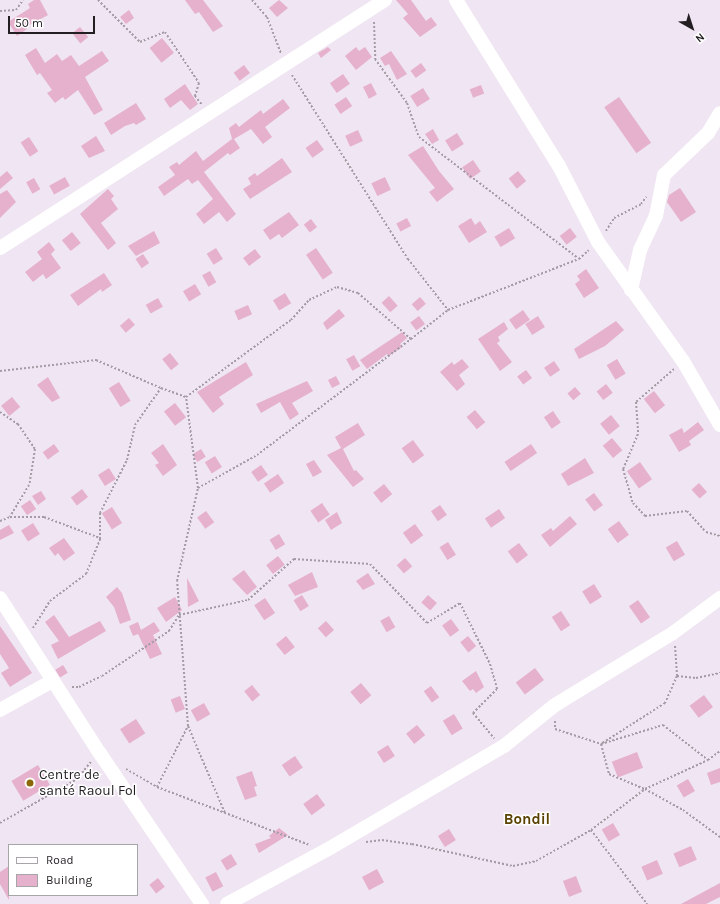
<!DOCTYPE html>
<meta charset="utf-8">
<style>
body{margin:0}
#map{position:relative;width:720px;height:904px;overflow:hidden;background:#f0e5f2;font-family:Karla,sans-serif}
div>[style]{position:absolute}
.building>*{inset:0;background:#e5b1cc;transform-origin:0 0}
.path>*{height:2px;margin-top:-1px;transform-origin:0;background:repeating-linear-gradient(90deg,#a49ba5 0 2px,transparent 0 4px)}
.minor>*{height:14px;margin:-7px;padding:0 7px;transform-origin:7px;border-radius:7px;background:#fff}
.dots>*{width:11px;height:11px;translate:-50% -50%;box-sizing:border-box;border:2px solid #fff;border-radius:50%}
span{translate:-50% -50%;white-space:nowrap;text-align:center;line-height:1.15;-webkit-text-stroke:3px #fff;paint-order:stroke}
.poi-label{font-size:14px;color:#221e22}
.left{translate:0 -50%;text-align:left}
.neighbourhood-label{font-size:15px;color:#5a4202;font-weight:700}
.legend{position:absolute;left:8px;top:844px;width:130px;height:52px;box-sizing:border-box;background:#fff;border:1px solid #a7a5a7;margin:0;padding:5px 7px;list-style:none;font-size:12px;color:#221e22}
.legend li{display:flex;align-items:center;gap:8px;height:20px}
.legend b{width:20px;border:1px solid #a7a5a7}
.north{position:absolute;left:672px;top:8px;width:40px;height:40px;-webkit-text-stroke:3px #fff;paint-order:stroke;rotate:141deg;font-size:11px;font-weight:700;line-height:16px;text-align:center;color:#221e22}
.north::after{content:'';display:block;margin:auto;width:14px;height:18px;background:#221e22;clip-path:polygon(50% 0,100% 100%,50% 72%,0 100%)}
.scale{position:absolute;left:8px;top:16px;width:87px;height:18px;box-sizing:border-box;border:2px solid #221e22;border-top:0;padding-left:5px;font-size:12px;line-height:14px;white-space:nowrap;color:#221e22;-webkit-text-stroke:3px #fff;paint-order:stroke}
</style>
<div id="map">
<div class="building">
<div style="clip-path:polygon(34px 0,40px 0,48px 15px,26px 27px,27px 29px,17px 36px,8px 22px,30px 8px,28px 4px)"></div>
<div style="clip-path:polygon(185px 0,203px 0,223px 26px,213px 32px,199px 12px,195px 14px)"></div>
<div style="clip-path:polygon(279px 0,288px 8px,277px 17px,269px 8px)"></div>
<div style="clip-path:polygon(396px 0,411px 0,426px 21px,431px 17px,437px 25px,420px 37px,403px 18px,408px 14px)"></div>
<div style="clip-path:polygon(129px 10px,134px 18px,126px 24px,120px 17px)"></div>
<div style="left:80px;top:27px;width:13px;height:10px;rotate:51deg"></div>
<div style="left:162px;top:38px;width:19px;height:16px;rotate:51deg"></div>
<div style="clip-path:polygon(328px 47px,331px 50px,321px 58px,318px 53px)"></div>
<div style="clip-path:polygon(356px 47px,359px 51px,365px 47px,372px 57px,356px 70px,345px 56px)"></div>
<div style="clip-path:polygon(36px 48px,45px 63px,57px 54px,62px 61px,71px 55px,79px 66px,102px 51px,109px 61px,85px 77px,103px 110px,94px 115px,78px 90px,65px 100px,63px 97px,55px 103px,47px 93px,52px 90px,40px 73px,37px 75px,25px 55px)"></div>
<div style="clip-path:polygon(391px 51px,407px 74px,397px 80px,389px 64px,385px 66px,380px 58px)"></div>
<div style="left:421px;top:63px;width:9px;height:13px;rotate:54deg"></div>
<div style="left:244px;top:65px;width:10px;height:13px;rotate:53deg"></div>
<div style="left:343px;top:74px;width:12px;height:16px;rotate:55deg"></div>
<div style="left:371px;top:83px;width:13px;height:9px;rotate:63deg"></div>
<div style="clip-path:polygon(185px 84px,198px 104px,190px 110px,181px 100px,170px 108px,164px 99px)"></div>
<div style="left:481px;top:85px;width:9px;height:12px;rotate:69deg"></div>
<div style="left:423px;top:88px;width:13px;height:15px;rotate:58deg"></div>
<div style="left:346px;top:97px;width:11px;height:14px;rotate:56deg"></div>
<div style="left:619px;top:97px;width:56px;height:18px;rotate:55deg"></div>
<div style="clip-path:polygon(283px 99px,290px 108px,265px 127px,272px 137px,263px 144px,251px 129px,234px 139px,240px 148px,230px 155px,228px 153px,204px 172px,236px 214px,227px 222px,219px 212px,204px 224px,196px 214px,213px 199px,198px 180px,192px 184px,188px 179px,164px 196px,158px 187px,175px 175px,169px 167px,177px 162px,179px 165px,196px 151px,203px 161px,232px 139px,229px 128px,236px 123px,239px 127px,261px 110px,263px 114px)"></div>
<div style="clip-path:polygon(136px 103px,146px 119px,136px 125px,134px 123px,125px 126px,111px 135px,104px 123px)"></div>
<div style="clip-path:polygon(433px 129px,439px 140px,432px 144px,425px 134px)"></div>
<div style="left:358px;top:130px;width:12px;height:14px;rotate:66deg"></div>
<div style="left:457px;top:133px;width:13px;height:14px;rotate:58deg"></div>
<div style="clip-path:polygon(96px 136px,105px 151px,89px 158px,81px 146px)"></div>
<div style="left:29px;top:137px;width:17px;height:10px;rotate:57deg"></div>
<div style="left:317px;top:140px;width:12px;height:14px;rotate:55deg"></div>
<div style="clip-path:polygon(423px 146px,439px 171px,454px 189px,437px 202px,429px 192px,435px 188px,408px 155px)"></div>
<div style="clip-path:polygon(282px 158px,292px 172px,250px 199px,243px 189px,251px 184px,248px 178px,255px 173px,257px 176px)"></div>
<div style="left:473px;top:160px;width:14px;height:13px;rotate:56deg"></div>
<div style="clip-path:polygon(7px 171px,13px 178px,0 189px,0 177px)"></div>
<div style="left:518px;top:171px;width:13px;height:12px;rotate:51deg"></div>
<div style="left:65px;top:177px;width:10px;height:18px;rotate:61deg"></div>
<div style="left:385px;top:177px;width:14px;height:15px;rotate:65deg"></div>
<div style="left:34px;top:178px;width:13px;height:9px;rotate:61deg"></div>
<div style="clip-path:polygon(680px 188px,696px 212px,681px 222px,667px 202px,669px 195px)"></div>
<div style="clip-path:polygon(108px 189px,114px 196px,111px 199px,118px 209px,101px 223px,116px 243px,108px 250px,80px 214px)"></div>
<div style="clip-path:polygon(7px 190px,16px 202px,0 218px,0 194px)"></div>
<div style="clip-path:polygon(289px 212px,299px 225px,282px 238px,279px 234px,270px 240px,263px 230px)"></div>
<div style="left:407px;top:218px;width:9px;height:12px;rotate:63deg"></div>
<div style="clip-path:polygon(471px 218px,475px 225px,480px 221px,487px 232px,469px 243px,458px 226px)"></div>
<div style="left:311px;top:219px;width:10px;height:9px;rotate:53deg"></div>
<div style="left:509px;top:228px;width:12px;height:17px;rotate:59deg"></div>
<div style="left:570px;top:228px;width:11px;height:13px;rotate:52deg"></div>
<div style="clip-path:polygon(154px 231px,160px 243px,136px 256px,128px 246px)"></div>
<div style="left:72px;top:232px;width:14px;height:13px;rotate:51deg"></div>
<div style="clip-path:polygon(49px 242px,55px 250px,51px 254px,61px 268px,46px 279px,43px 274px,33px 282px,25px 272px,42px 259px,37px 252px)"></div>
<div style="left:216px;top:248px;width:13px;height:11px;rotate:58deg"></div>
<div style="left:316px;top:248px;width:30px;height:12px;rotate:56deg"></div>
<div style="left:255px;top:249px;width:10px;height:15px;rotate:53deg"></div>
<div style="left:143px;top:254px;width:11px;height:9px;rotate:56deg"></div>
<div style="clip-path:polygon(586px 269px,599px 288px,584px 298px,575px 284px,580px 280px,577px 276px)"></div>
<div style="left:210px;top:271px;width:13px;height:9px;rotate:61deg"></div>
<div style="clip-path:polygon(104px 273px,112px 285px,102px 292px,101px 289px,78px 306px,70px 295px)"></div>
<div style="left:195px;top:284px;width:12px;height:14px;rotate:59deg"></div>
<div style="left:285px;top:293px;width:12px;height:14px;rotate:59deg"></div>
<div style="left:389px;top:296px;width:13px;height:10px;rotate:48deg"></div>
<div style="left:420px;top:297px;width:9px;height:11px;rotate:49deg"></div>
<div style="left:158px;top:298px;width:10px;height:14px;rotate:61deg"></div>
<div style="left:248px;top:305px;width:10px;height:15px;rotate:66deg"></div>
<div style="clip-path:polygon(339px 309px,345px 316px,327px 330px,323px 323px)"></div>
<div style="left:523px;top:310px;width:12px;height:17px;rotate:55deg"></div>
<div style="left:419px;top:316px;width:10px;height:11px;rotate:53deg"></div>
<div style="left:538px;top:316px;width:13px;height:15px;rotate:58deg"></div>
<div style="left:129px;top:318px;width:9px;height:12px;rotate:49deg"></div>
<div style="clip-path:polygon(616px 321px,624px 330px,605px 346px,579px 359px,574px 349px)"></div>
<div style="clip-path:polygon(504px 322px,508px 329px,498px 337px,500px 341px,497px 343px,512px 362px,500px 371px,478px 339px)"></div>
<div style="clip-path:polygon(402px 332px,407px 338px,400px 344px,402px 347px,389px 356px,387px 354px,367px 369px,360px 360px)"></div>
<div style="left:170px;top:353px;width:14px;height:10px;rotate:51deg"></div>
<div style="left:354px;top:355px;width:13px;height:9px;rotate:61deg"></div>
<div style="clip-path:polygon(462px 359px,469px 367px,459px 375px,465px 384px,457px 391px,440px 372px,452px 362px,454px 365px)"></div>
<div style="left:617px;top:359px;width:17px;height:12px;rotate:59deg"></div>
<div style="left:554px;top:361px;width:11px;height:12px;rotate:56deg"></div>
<div style="clip-path:polygon(246px 362px,253px 375px,219px 397px,224px 404px,213px 413px,197px 392px)"></div>
<div style="left:526px;top:370px;width:10px;height:11px;rotate:53deg"></div>
<div style="left:336px;top:376px;width:9px;height:9px;rotate:63deg"></div>
<div style="clip-path:polygon(48px 377px,60px 398px,52px 402px,37px 385px)"></div>
<div style="clip-path:polygon(307px 381px,313px 391px,292px 403px,299px 414px,290px 420px,280px 402px,261px 413px,256px 404px)"></div>
<div style="left:119px;top:382px;width:22px;height:12px;rotate:58deg"></div>
<div style="left:606px;top:384px;width:11px;height:12px;rotate:52deg"></div>
<div style="left:575px;top:387px;width:9px;height:10px;rotate:49deg"></div>
<div style="left:654px;top:391px;width:18px;height:13px;rotate:52deg"></div>
<div style="left:12px;top:397px;width:13px;height:14px;rotate:51deg"></div>
<div style="left:175px;top:403px;width:18px;height:14px;rotate:52deg"></div>
<div style="left:475px;top:410px;width:16px;height:11px;rotate:50deg"></div>
<div style="left:553px;top:411px;width:14px;height:11px;rotate:56deg"></div>
<div style="left:611px;top:415px;width:14px;height:14px;rotate:51deg"></div>
<div style="clip-path:polygon(698px 422px,704px 430px,689px 441px,691px 445px,679px 452px,669px 435px,682px 428px,684px 433px)"></div>
<div style="clip-path:polygon(358px 423px,365px 435px,343px 449px,354px 471px,356px 470px,364px 479px,353px 487px,327px 455px,341px 448px,335px 437px)"></div>
<div style="left:612px;top:438px;width:16px;height:12px;rotate:50deg"></div>
<div style="left:413px;top:440px;width:19px;height:14px;rotate:54deg"></div>
<div style="left:54px;top:444px;width:9px;height:14px;rotate:54deg"></div>
<div style="clip-path:polygon(163px 444px,177px 465px,163px 476px,155px 465px,159px 463px,151px 453px)"></div>
<div style="left:531px;top:444px;width:11px;height:32px;rotate:56deg"></div>
<div style="left:201px;top:449px;width:9px;height:10px;rotate:58deg"></div>
<div style="left:215px;top:456px;width:13px;height:12px;rotate:58deg"></div>
<div style="clip-path:polygon(585px 458px,594px 473px,568px 486px,561px 474px)"></div>
<div style="clip-path:polygon(314px 460px,322px 472px,313px 477px,306px 464px)"></div>
<div style="left:640px;top:462px;width:21px;height:16px;rotate:55deg"></div>
<div style="left:261px;top:465px;width:12px;height:12px;rotate:55deg"></div>
<div style="left:109px;top:468px;width:13px;height:13px;rotate:58deg"></div>
<div style="left:278px;top:474px;width:11px;height:17px;rotate:56deg"></div>
<div style="left:699px;top:483px;width:12px;height:10px;rotate:48deg"></div>
<div style="left:384px;top:484px;width:13px;height:14px;rotate:51deg"></div>
<div style="left:82px;top:489px;width:10px;height:14px;rotate:53deg"></div>
<div style="clip-path:polygon(41px 491px,46px 499px,38px 505px,32px 496px)"></div>
<div style="left:594px;top:493px;width:15px;height:11px;rotate:53deg"></div>
<div style="left:30px;top:500px;width:11px;height:11px;rotate:56deg"></div>
<div style="left:322px;top:503px;width:14px;height:14px;rotate:56deg"></div>
<div style="left:440px;top:505px;width:12px;height:11px;rotate:55deg"></div>
<div style="left:112px;top:507px;width:19px;height:12px;rotate:58deg"></div>
<div style="left:499px;top:509px;width:11px;height:17px;rotate:56deg"></div>
<div style="left:206px;top:511px;width:14px;height:11px;rotate:54deg"></div>
<div style="clip-path:polygon(337px 512px,342px 523px,331px 530px,325px 520px)"></div>
<div style="clip-path:polygon(570px 516px,577px 524px,550px 547px,541px 535px,551px 528px,553px 531px)"></div>
<div style="left:619px;top:521px;width:17px;height:14px;rotate:54deg"></div>
<div style="left:33px;top:523px;width:13px;height:14px;rotate:58deg"></div>
<div style="left:415px;top:524px;width:14px;height:15px;rotate:54deg"></div>
<div style="clip-path:polygon(9px 525px,14px 533px,0 540px,0 530px)"></div>
<div style="left:279px;top:534px;width:12px;height:11px;rotate:59deg"></div>
<div style="clip-path:polygon(64px 538px,75px 553px,64px 561px,58px 553px,55px 556px,49px 548px)"></div>
<div style="left:677px;top:541px;width:16px;height:13px;rotate:60deg"></div>
<div style="left:448px;top:542px;width:15px;height:10px;rotate:58deg"></div>
<div style="left:519px;top:543px;width:15px;height:14px;rotate:53deg"></div>
<div style="left:278px;top:556px;width:11px;height:15px;rotate:52deg"></div>
<div style="left:405px;top:558px;width:11px;height:11px;rotate:49deg"></div>
<div style="clip-path:polygon(244px 570px,257px 587px,247px 595px,232px 579px)"></div>
<div style="clip-path:polygon(312px 572px,318px 587px,295px 596px,288px 585px)"></div>
<div style="clip-path:polygon(368px 573px,375px 584px,363px 590px,356px 581px)"></div>
<div style="clip-path:polygon(187px 578px,199px 601px,188px 607px)"></div>
<div style="left:594px;top:584px;width:15px;height:14px;rotate:58deg"></div>
<div style="clip-path:polygon(117px 587px,122px 593px,131px 620px,120px 624px,114px 607px,106px 597px)"></div>
<div style="left:302px;top:595px;width:13px;height:10px;rotate:58deg"></div>
<div style="left:428px;top:595px;width:12px;height:10px;rotate:42deg"></div>
<div style="clip-path:polygon(175px 597px,182px 610px,166px 622px,157px 608px)"></div>
<div style="left:265px;top:598px;width:18px;height:13px;rotate:56deg"></div>
<div style="left:638px;top:600px;width:21px;height:11px;rotate:55deg"></div>
<div style="left:561px;top:611px;width:17px;height:11px;rotate:57deg"></div>
<div style="clip-path:polygon(54px 615px,69px 637px,100px 621px,106px 631px,58px 659px,51px 645px,59px 641px,45px 622px)"></div>
<div style="left:389px;top:616px;width:13px;height:10px;rotate:61deg"></div>
<div style="left:451px;top:619px;width:14px;height:11px;rotate:54deg"></div>
<div style="left:326px;top:621px;width:12px;height:11px;rotate:48deg"></div>
<div style="clip-path:polygon(138px 622px,141px 630px,154px 622px,160px 631px,153px 635px,162px 654px,150px 659px,138px 634px,133px 636px,129px 626px)"></div>
<div style="clip-path:polygon(0 626px,32px 673px,10px 687px,1px 673px,9px 668px,0 654px)"></div>
<div style="left:286px;top:636px;width:14px;height:13px;rotate:51deg"></div>
<div style="left:468px;top:636px;width:13px;height:10px;rotate:51deg"></div>
<div style="left:63px;top:665px;width:9px;height:9px;rotate:58deg"></div>
<div style="left:535px;top:668px;width:15px;height:24px;rotate:53deg"></div>
<div style="clip-path:polygon(476px 671px,484px 687px,476px 693px,473px 689px,470px 691px,462px 681px)"></div>
<div style="left:361px;top:683px;width:16px;height:14px;rotate:50deg"></div>
<div style="left:252px;top:685px;width:13px;height:10px;rotate:51deg"></div>
<div style="left:431px;top:686px;width:14px;height:9px;rotate:54deg"></div>
<div style="left:704px;top:695px;width:15px;height:18px;rotate:53deg"></div>
<div style="left:180px;top:696px;width:14px;height:10px;rotate:69deg"></div>
<div style="left:204px;top:703px;width:13px;height:15px;rotate:61deg"></div>
<div style="left:454px;top:714px;width:17px;height:13px;rotate:59deg"></div>
<div style="left:136px;top:719px;width:17px;height:19px;rotate:57deg"></div>
<div style="left:417px;top:725px;width:13px;height:14px;rotate:51deg"></div>
<div style="left:388px;top:745px;width:13px;height:13px;rotate:58deg"></div>
<div style="left:637px;top:752px;width:17px;height:27px;rotate:69deg"></div>
<div style="left:295px;top:756px;width:14px;height:16px;rotate:56deg"></div>
<div style="left:38px;top:765px;width:23px;height:31px;rotate:59deg"></div>
<div style="clip-path:polygon(720px 768px,720px 782px,711px 785px,707px 773px)"></div>
<div style="clip-path:polygon(252px 771px,257px 786px,254px 787px,257px 796px,245px 800px,236px 777px)"></div>
<div style="left:688px;top:779px;width:14px;height:13px;rotate:60deg"></div>
<div style="left:317px;top:794px;width:14px;height:17px;rotate:54deg"></div>
<div style="left:613px;top:823px;width:14px;height:13px;rotate:60deg"></div>
<div style="clip-path:polygon(279px 828px,288px 835px,259px 853px,255px 844px,271px 838px,269px 836px)"></div>
<div style="left:449px;top:829px;width:13px;height:13px;rotate:58deg"></div>
<div style="left:691px;top:846px;width:15px;height:19px;rotate:67deg"></div>
<div style="left:231px;top:854px;width:12px;height:12px;rotate:59deg"></div>
<div style="left:657px;top:860px;width:15px;height:17px;rotate:67deg"></div>
<div style="clip-path:polygon(9px 866px,9px 900px,0 884px,0 872px)"></div>
<div style="left:377px;top:869px;width:15px;height:17px;rotate:62deg"></div>
<div style="left:216px;top:872px;width:16px;height:12px;rotate:63deg"></div>
<div style="left:576px;top:876px;width:17px;height:14px;rotate:69deg"></div>
<div style="left:158px;top:878px;width:11px;height:11px;rotate:52deg"></div>
<div style="clip-path:polygon(720px 883px,720px 897px,706px 904px,681px 904px)"></div>
</div>
<div class="path">
<div style="left:98px;top:0;width:59px;rotate:45deg"></div>
<div style="left:140px;top:42px;width:27px;rotate:-22deg"></div>
<div style="left:165px;top:32px;width:61px;rotate:56.3deg"></div>
<div style="left:199px;top:83px;width:14px;rotate:107deg"></div>
<div style="left:195px;top:96px;width:11px;rotate:52deg"></div>
<div style="left:252px;top:0;width:23px;rotate:49deg"></div>
<div style="left:267px;top:17px;width:39px;rotate:69deg"></div>
<div style="left:0;top:11px;width:16px;rotate:-4deg"></div>
<div style="left:16px;top:10px;width:12px;rotate:-55deg"></div>
<div style="left:374px;top:22px;width:37px;rotate:88deg"></div>
<div style="left:375px;top:59px;width:54px;rotate:54deg"></div>
<div style="left:407px;top:103px;width:36px;rotate:71deg"></div>
<div style="left:419px;top:137px;width:201px;rotate:37.3deg"></div>
<div style="left:292px;top:75px;width:218px;rotate:57.8deg"></div>
<div style="left:408px;top:259px;width:65px;rotate:51.9deg"></div>
<div style="left:606px;top:231px;width:15px;rotate:-58deg"></div>
<div style="left:614px;top:218px;width:30px;rotate:-27deg"></div>
<div style="left:641px;top:204px;width:9px;rotate:-54deg"></div>
<div style="left:674px;top:369px;width:50px;rotate:139deg"></div>
<div style="left:636px;top:402px;width:32px;rotate:86deg"></div>
<div style="left:638px;top:434px;width:38px;rotate:113deg"></div>
<div style="left:623px;top:469px;width:35px;rotate:74deg"></div>
<div style="left:633px;top:503px;width:18px;rotate:47deg"></div>
<div style="left:645px;top:516px;width:42px;rotate:-6.8deg"></div>
<div style="left:687px;top:511px;width:28px;rotate:48deg"></div>
<div style="left:706px;top:532px;width:15px;rotate:16deg"></div>
<div style="left:0;top:371px;width:97px;rotate:-6.5deg"></div>
<div style="left:96px;top:360px;width:71px;rotate:23.3deg"></div>
<div style="left:0;top:412px;width:22px;rotate:34deg"></div>
<div style="left:18px;top:424px;width:30px;rotate:56deg"></div>
<div style="left:35px;top:449px;width:36px;rotate:99deg"></div>
<div style="left:29px;top:485px;width:37px;rotate:121deg"></div>
<div style="left:198px;top:488px;width:68px;rotate:-29.2deg"></div>
<div style="left:257px;top:455px;width:193px;rotate:-37deg"></div>
<div style="left:0;top:521px;width:11px;rotate:-22deg"></div>
<div style="left:10px;top:517px;width:34px"></div>
<div style="left:44px;top:517px;width:60px;rotate:20.6deg"></div>
<div style="left:33px;top:628px;width:32px;rotate:-58deg"></div>
<div style="left:50px;top:601px;width:45px;rotate:-36.9deg"></div>
<div style="left:86px;top:574px;width:38px;rotate:-68deg"></div>
<div style="left:100px;top:539px;width:26px;rotate:-90deg"></div>
<div style="left:100px;top:513px;width:59px;rotate:-63deg"></div>
<div style="left:127px;top:460px;width:36px;rotate:-77deg"></div>
<div style="left:135px;top:425px;width:45px;rotate:-54.9deg"></div>
<div style="left:161px;top:388px;width:27px;rotate:20deg"></div>
<div style="left:186px;top:397px;width:130px;rotate:-36.3deg"></div>
<div style="left:291px;top:320px;width:27px;rotate:-48deg"></div>
<div style="left:309px;top:300px;width:31px;rotate:-25deg"></div>
<div style="left:337px;top:287px;width:22px;rotate:16deg"></div>
<div style="left:358px;top:293px;width:70px;rotate:41deg"></div>
<div style="left:411px;top:339px;width:47px;rotate:-38.1deg"></div>
<div style="left:448px;top:310px;width:141px;rotate:-21.3deg"></div>
<div style="left:579px;top:259px;width:13px;rotate:-42deg"></div>
<div style="left:675px;top:646px;width:30px;rotate:86deg"></div>
<div style="left:677px;top:676px;width:30px;rotate:114deg"></div>
<div style="left:665px;top:703px;width:76px;rotate:147.4deg"></div>
<div style="left:601px;top:744px;width:65px;rotate:-17deg"></div>
<div style="left:663px;top:725px;width:57px;rotate:37.9deg"></div>
<div style="left:677px;top:676px;width:19px;rotate:6deg"></div>
<div style="left:696px;top:678px;width:25px;rotate:-12deg"></div>
<div style="left:72px;top:687px;width:7px"></div>
<div style="left:79px;top:687px;width:25px;rotate:-26deg"></div>
<div style="left:102px;top:676px;width:81px;rotate:-33.9deg"></div>
<div style="left:169px;top:631px;width:19px;rotate:-58deg"></div>
<div style="left:179px;top:615px;width:71px;rotate:-12.3deg"></div>
<div style="left:248px;top:600px;width:62px;rotate:-41.7deg"></div>
<div style="left:294px;top:559px;width:76px;rotate:3.8deg"></div>
<div style="left:370px;top:564px;width:82px;rotate:46deg"></div>
<div style="left:427px;top:623px;width:39px;rotate:-31deg"></div>
<div style="left:460px;top:603px;width:68px;rotate:63.8deg"></div>
<div style="left:490px;top:664px;width:26px;rotate:74deg"></div>
<div style="left:497px;top:689px;width:34px;rotate:135deg"></div>
<div style="left:473px;top:713px;width:33px;rotate:50deg"></div>
<div style="left:555px;top:721px;width:8px;rotate:90deg"></div>
<div style="left:555px;top:729px;width:48px;rotate:18.1deg"></div>
<div style="left:601px;top:744px;width:31px;rotate:75deg"></div>
<div style="left:609px;top:774px;width:39px;rotate:23deg"></div>
<div style="left:645px;top:789px;width:43px;rotate:28.9deg"></div>
<div style="left:683px;top:810px;width:46px;rotate:36.1deg"></div>
<div style="left:188px;top:726px;width:95px;rotate:67deg"></div>
<div style="left:126px;top:769px;width:36px;rotate:30deg"></div>
<div style="left:157px;top:787px;width:164px;rotate:20.8deg"></div>
<div style="left:157px;top:787px;width:68px;rotate:-63.1deg"></div>
<div style="left:188px;top:726px;width:145px;rotate:-94.3deg"></div>
<div style="left:177px;top:581px;width:95px;rotate:-77.3deg"></div>
<div style="left:198px;top:488px;width:92px;rotate:-97.5deg"></div>
<div style="left:0;top:823px;width:89px;rotate:-29.7deg"></div>
<div style="left:77px;top:779px;width:22px;rotate:-51deg"></div>
<div style="left:591px;top:830px;width:93px;rotate:52.9deg"></div>
<div style="left:366px;top:842px;width:16px;rotate:-7deg"></div>
<div style="left:382px;top:840px;width:30px;rotate:8deg"></div>
<div style="left:412px;top:844px;width:103px;rotate:12.3deg"></div>
<div style="left:513px;top:866px;width:24px;rotate:-12deg"></div>
<div style="left:536px;top:861px;width:63px;rotate:-29.4deg"></div>
<div style="left:591px;top:830px;width:68px;rotate:-37.2deg"></div>
<div style="left:645px;top:789px;width:69px;rotate:-24.7deg"></div>
<div style="left:708px;top:760px;width:15px;rotate:-37deg"></div>
</div>
<div class="minor">
<div style="left:456px;top:0;width:195px;rotate:58.2deg"></div>
<div style="left:559px;top:166px;width:85px;rotate:62.8deg"></div>
<div style="left:598px;top:242px;width:146px;rotate:54.5deg"></div>
<div style="left:683px;top:361px;width:74px;rotate:60deg"></div>
<div style="left:0;top:248px;width:458px;rotate:-32.8deg"></div>
<div style="left:631px;top:290px;width:41px;rotate:-77.3deg"></div>
<div style="left:640px;top:250px;width:38px;rotate:-65deg"></div>
<div style="left:656px;top:216px;width:42px;rotate:-79deg"></div>
<div style="left:664px;top:175px;width:61px;rotate:-43.7deg"></div>
<div style="left:708px;top:133px;width:23px;rotate:-59deg"></div>
<div style="left:0;top:598px;width:183px;rotate:57.3deg"></div>
<div style="left:99px;top:752px;width:184px;rotate:55.9deg"></div>
<div style="left:0;top:710px;width:60px;rotate:-29.1deg"></div>
<div style="left:227px;top:904px;width:117px;rotate:-28.5deg"></div>
<div style="left:330px;top:848px;width:202px;rotate:-30.4deg"></div>
<div style="left:504px;top:746px;width:65px;rotate:-38.8deg"></div>
<div style="left:555px;top:705px;width:138px;rotate:-31.4deg"></div>
<div style="left:673px;top:633px;width:59px;rotate:-36.7deg"></div>
</div>
<div class="dots">
<div style="left:30px;top:783px;background:#8b6809"></div>
</div>
<div class="poi-label">
<span class="left" style="left:39px;top:783px">Centre de<br>santé Raoul Fol</span>
</div>
<div class="neighbourhood-label">
<span style="left:527px;top:820px">Bondil</span>
</div>
<ul class="legend">
<li><b style="height:5px;background:#fff"></b>Road</li>
<li><b style="height:11px;background:#e5b1cc"></b>Building</li>
</ul>
<div class="north">N</div>
<div class="scale">50 m</div>
</div>
